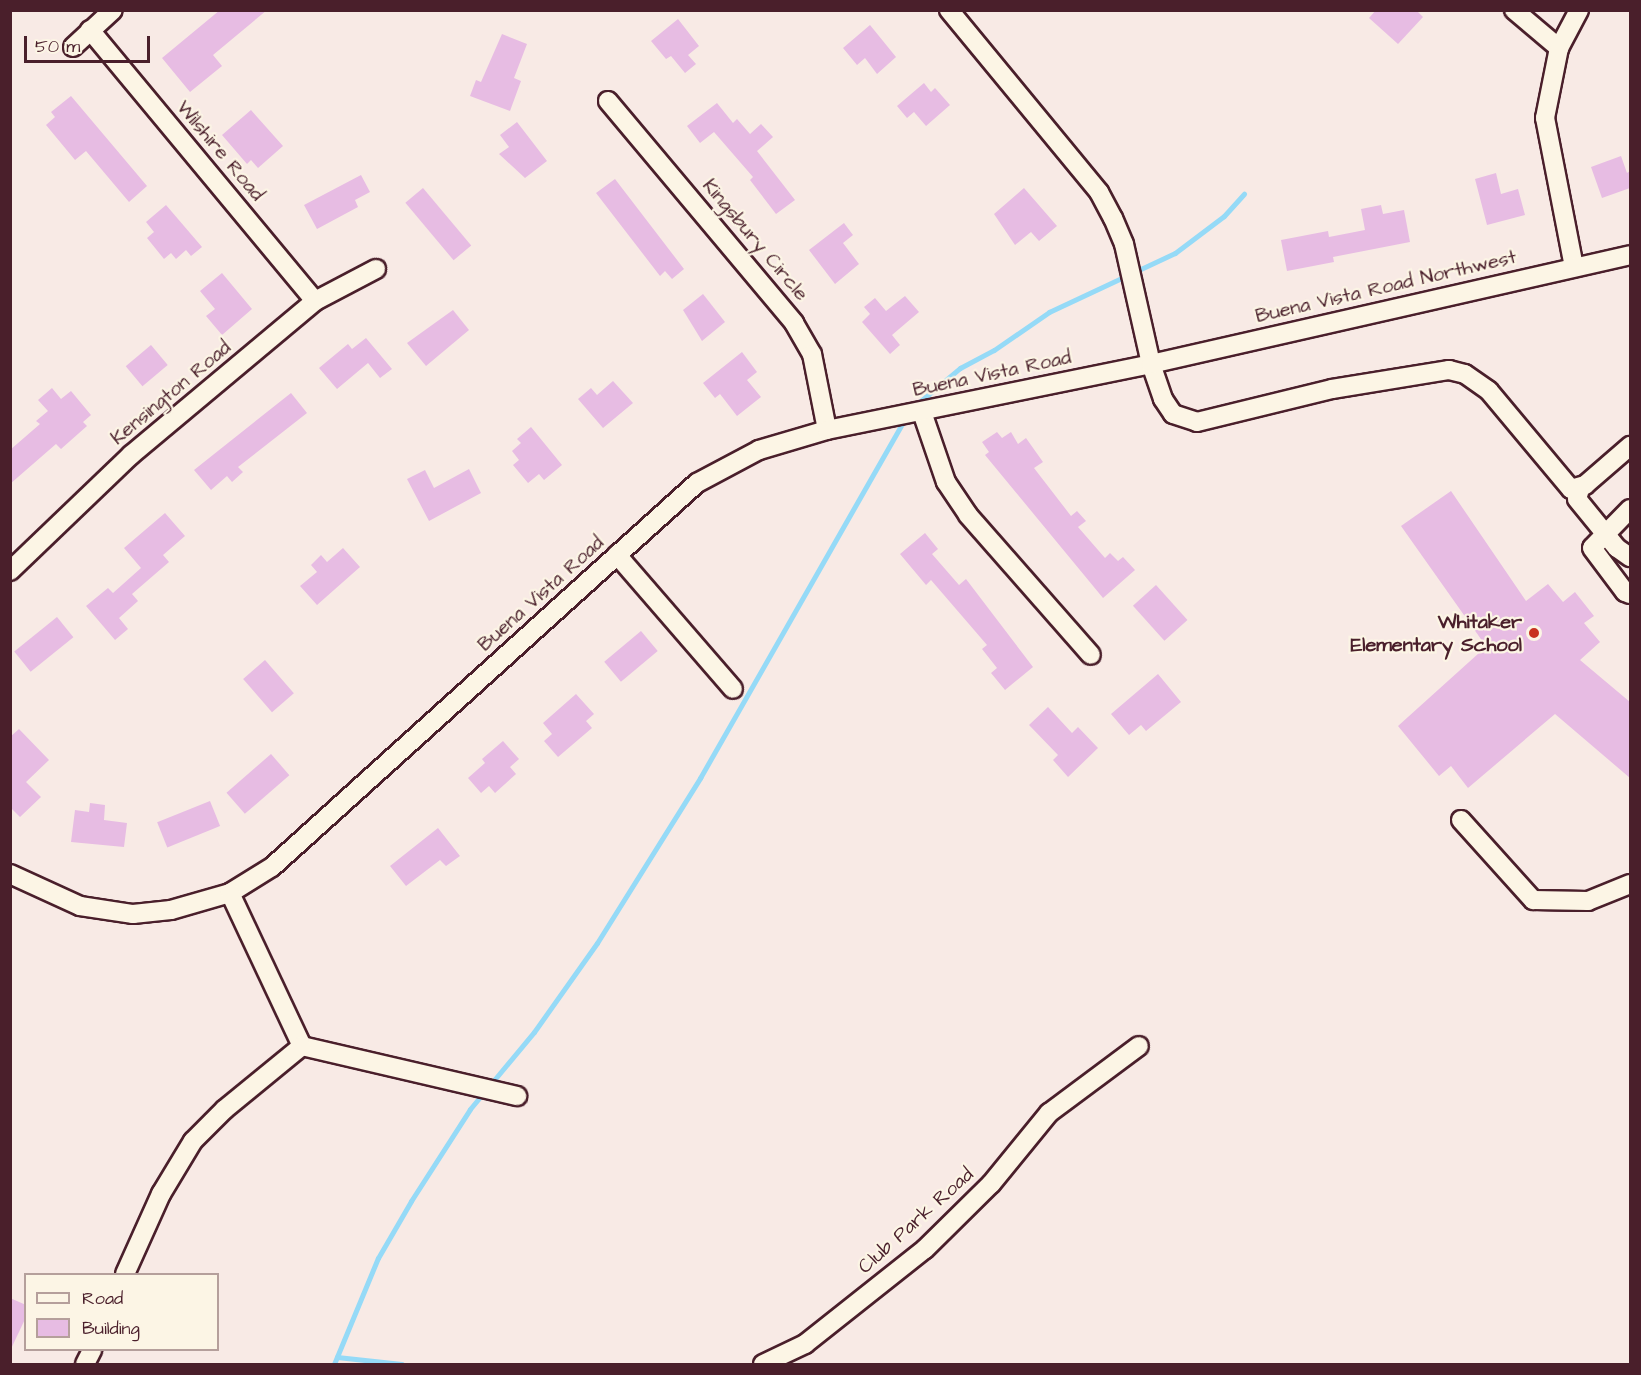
<!DOCTYPE html>
<style>
body{margin:0}
#map{position:relative;width:1641px;height:1375px;overflow:hidden;background:#f8eae5;font-family:"Architects Daughter",sans-serif}
div>[style]{position:absolute}
.stream>*{height:5px;margin:-2.5px;padding:0 2.5px;transform-origin:2.5px;border-radius:2.5px;background:#95daf7}
.building>*{inset:0;background:#e7bce3;transform-origin:0 0}
.roads{filter:drop-shadow(2px 0 #4a1f2b) drop-shadow(-2px 0 #4a1f2b) drop-shadow(0 2px #4a1f2b) drop-shadow(0 -2px #4a1f2b)}
.minor>*{height:18px;margin:-9px;padding:0 9px;transform-origin:9px;border-radius:9px;background:#fcf5e5}
.dots>*{width:16px;height:16px;translate:-50% -50%;box-sizing:border-box;border:3px solid #fcf5e5;border-radius:50%}
span{translate:-50% -50%;white-space:nowrap;text-align:center;line-height:1.15;-webkit-text-stroke:4.5px #fcf5e5;paint-order:stroke}
.street-label{font-size:20px;color:#4a1f2b}
.poi-label{font-size:20px;color:#4a1f2b;font-weight:700}
.right{translate:-100% -50%;text-align:right}
.frame{position:absolute;inset:0;border:12px solid #4a1f2b;pointer-events:none}
.legend{position:absolute;left:24px;top:1273px;width:195px;height:78px;box-sizing:border-box;background:#fcf5e5;border:2px solid #b59f9b;margin:0;padding:8px 10px;list-style:none;font-size:18px;color:#4a1f2b}
.legend li{display:flex;align-items:center;gap:12px;height:30px}
.legend b{width:30px;border:2px solid #b59f9b}
.scale{position:absolute;left:24px;top:36px;width:126px;height:27px;box-sizing:border-box;border:3px solid #4a1f2b;border-top:0;padding-left:8px;font-size:18px;line-height:21px;white-space:nowrap;color:#4a1f2b;-webkit-text-stroke:4px #fcf5e5;paint-order:stroke}
</style>
<div id="map">
<div class="stream">
<div style="left:911px;top:409px;width:64px;rotate:-39.9deg"></div>
<div style="left:960px;top:368px;width:38px;rotate:-28deg"></div>
<div style="left:994px;top:350px;width:67px;rotate:-34.6deg"></div>
<div style="left:1049px;top:312px;width:139px;rotate:-25.1deg"></div>
<div style="left:1175px;top:253px;width:61px;rotate:-37.1deg"></div>
<div style="left:1224px;top:216px;width:30px;rotate:-48deg"></div>
<div style="left:337px;top:1357px;width:65px;rotate:6.1deg"></div>
<div style="left:334px;top:1364px;width:115px;rotate:-67.5deg"></div>
<div style="left:378px;top:1258px;width:66px;rotate:-59.9deg"></div>
<div style="left:411px;top:1201px;width:109px;rotate:-57.3deg"></div>
<div style="left:470px;top:1109px;width:100px;rotate:-50.3deg"></div>
<div style="left:534px;top:1032px;width:109px;rotate:-54.7deg"></div>
<div style="left:597px;top:943px;width:195px;rotate:-58deg"></div>
<div style="left:700px;top:778px;width:413px;rotate:-60.3deg"></div>
</div>
<div class="building">
<div style="clip-path:polygon(220px 10px,267px 10px,213px 55px,222px 66px,190px 92px,162px 58px)"></div>
<div style="clip-path:polygon(1376px 10px,1416px 10px,1423px 17px,1398px 44px,1369px 18px)"></div>
<div style="clip-path:polygon(678px 19px,699px 46px,688px 55px,696px 64px,685px 73px,671px 56px,666px 59px,651px 41px)"></div>
<div style="clip-path:polygon(870px 25px,896px 57px,877px 74px,865px 58px,857px 65px,843px 48px)"></div>
<div style="clip-path:polygon(502px 34px,527px 44px,514px 78px,521px 81px,510px 111px,470px 96px,476px 80px,481px 82px)"></div>
<div style="clip-path:polygon(924px 83px,931px 92px,935px 88px,950px 105px,926px 126px,914px 112px,907px 118px,897px 106px)"></div>
<div style="clip-path:polygon(71px 96px,147px 186px,129px 202px,86px 151px,75px 160px,46px 125px,55px 117px,51px 112px)"></div>
<div style="clip-path:polygon(717px 103px,733px 123px,737px 119px,750px 134px,761px 124px,773px 137px,757px 151px,795px 200px,776px 214px,750px 180px,753px 177px,714px 132px,700px 143px,687px 126px)"></div>
<div style="clip-path:polygon(251px 110px,283px 146px,258px 168px,251px 160px,247px 164px,222px 135px)"></div>
<div style="clip-path:polygon(517px 122px,547px 161px,525px 178px,499px 154px,509px 147px,500px 135px)"></div>
<div style="clip-path:polygon(1621px 156px,1627px 173px,1630px 171px,1630px 188px,1602px 198px,1591px 167px)"></div>
<div style="clip-path:polygon(1496px 173px,1501px 194px,1518px 189px,1525px 215px,1487px 225px,1475px 179px)"></div>
<div style="clip-path:polygon(361px 175px,370px 192px,355px 200px,358px 207px,317px 229px,304px 205px)"></div>
<div style="clip-path:polygon(615px 179px,684px 269px,672px 279px,665px 271px,660px 276px,596px 193px)"></div>
<div style="left:423px;top:188px;width:75px;height:23px;rotate:50deg"></div>
<div style="clip-path:polygon(1024px 188px,1057px 226px,1039px 241px,1031px 232px,1015px 245px,994px 214px)"></div>
<div style="clip-path:polygon(166px 205px,202px 247px,191px 256px,186px 250px,176px 259px,171px 253px,164px 259px,147px 238px,154px 232px,146px 222px)"></div>
<div style="clip-path:polygon(1381px 205px,1383px 214px,1404px 210px,1410px 242px,1333px 257px,1334px 262px,1287px 271px,1281px 240px,1328px 231px,1329px 237px,1365px 230px,1361px 209px)"></div>
<div style="clip-path:polygon(844px 223px,853px 235px,843px 243px,859px 264px,835px 284px,809px 250px)"></div>
<div style="clip-path:polygon(222px 273px,252px 309px,222px 335px,206px 316px,215px 309px,200px 291px)"></div>
<div style="clip-path:polygon(703px 294px,725px 322px,702px 341px,683px 310px)"></div>
<div style="clip-path:polygon(905px 296px,919px 312px,892px 335px,900px 345px,890px 354px,862px 322px,870px 314px,864px 307px,875px 298px,886px 311px)"></div>
<div style="clip-path:polygon(453px 310px,469px 330px,426px 366px,407px 343px)"></div>
<div style="clip-path:polygon(366px 338px,392px 369px,380px 378px,368px 363px,337px 389px,319px 368px,348px 344px,352px 349px)"></div>
<div style="left:151px;top:345px;width:26px;height:33px;rotate:50deg"></div>
<div style="clip-path:polygon(742px 352px,757px 372px,747px 380px,761px 397px,737px 416px,720px 394px,715px 398px,703px 383px)"></div>
<div style="clip-path:polygon(613px 381px,633px 403px,603px 428px,578px 399px,591px 388px,597px 395px)"></div>
<div style="clip-path:polygon(52px 388px,61px 399px,71px 391px,91px 415px,83px 422px,87px 426px,61px 449px,56px 444px,10px 484px,10px 450px,40px 424px,36px 421px,48px 411px,38px 400px)"></div>
<div style="clip-path:polygon(291px 393px,307px 413px,238px 467px,243px 472px,232px 482px,227px 476px,211px 490px,194px 470px)"></div>
<div style="clip-path:polygon(531px 427px,562px 465px,544px 480px,539px 474px,528px 483px,513px 465px,519px 460px,512px 451px,521px 443px,517px 439px)"></div>
<div style="clip-path:polygon(997px 432px,1002px 438px,1011px 432px,1018px 444px,1026px 438px,1043px 462px,1034px 468px,1071px 516px,1077px 511px,1086px 521px,1078px 527px,1105px 558px,1110px 553px,1118px 561px,1123px 557px,1135px 570px,1103px 598px,985px 455px,989px 452px,982px 442px)"></div>
<div style="clip-path:polygon(469px 469px,481px 493px,429px 521px,407px 479px,425px 470px,434px 488px)"></div>
<div style="clip-path:polygon(1451px 491px,1526px 601px,1548px 584px,1563px 602px,1575px 592px,1594px 616px,1584px 623px,1600px 642px,1580px 660px,1630px 702px,1630px 778px,1555px 714px,1468px 788px,1451px 766px,1439px 776px,1398px 726px,1479px 653px,1475px 649px,1483px 642px,1401px 526px)"></div>
<div style="clip-path:polygon(165px 513px,185px 536px,163px 555px,169px 562px,132px 594px,138px 601px,119px 618px,128px 629px,115px 640px,86px 606px,108px 588px,113px 593px,141px 568px,124px 548px)"></div>
<div style="clip-path:polygon(925px 533px,938px 549px,932px 554px,959px 585px,966px 579px,1033px 667px,1005px 690px,991px 673px,997px 668px,982px 649px,987px 645px,931px 580px,926px 585px,900px 554px)"></div>
<div style="clip-path:polygon(343px 548px,360px 567px,317px 605px,300px 586px,317px 572px,311px 565px,321px 555px,327px 562px)"></div>
<div style="left:1156px;top:585px;width:47px;height:31px;rotate:48deg"></div>
<div style="left:57px;top:617px;width:26px;height:55px;rotate:51deg"></div>
<div style="left:641px;top:631px;width:26px;height:48px;rotate:50deg"></div>
<div style="left:265px;top:660px;width:44px;height:29px;rotate:49deg"></div>
<div style="clip-path:polygon(1158px 674px,1181px 702px,1146px 731px,1141px 725px,1129px 735px,1111px 714px)"></div>
<div style="clip-path:polygon(576px 694px,594px 714px,586px 721px,592px 728px,558px 757px,544px 741px,552px 734px,543px 723px)"></div>
<div style="clip-path:polygon(1048px 707px,1072px 733px,1078px 727px,1098px 748px,1068px 777px,1053px 760px,1058px 755px,1029px 725px)"></div>
<div style="clip-path:polygon(19px 729px,49px 760px,26px 782px,41px 797px,20px 817px,10px 807px,10px 737px)"></div>
<div style="clip-path:polygon(503px 741px,519px 759px,510px 767px,516px 774px,495px 793px,489px 786px,481px 793px,468px 778px,485px 763px,482px 759px)"></div>
<div style="left:271px;top:754px;width:28px;height:59px;rotate:49deg"></div>
<div style="left:210px;top:801px;width:27px;height:57px;rotate:68deg"></div>
<div style="clip-path:polygon(90px 803px,105px 805px,104px 820px,127px 823px,124px 847px,71px 842px,75px 810px,89px 812px)"></div>
<div style="clip-path:polygon(438px 828px,460px 856px,446px 866px,440px 860px,406px 886px,390px 866px)"></div>
<div style="clip-path:polygon(10px 1298px,26px 1305px,26px 1317px,10px 1351px)"></div>
</div>
<div class="roads">
<div class="minor">
<div style="left:949px;top:10px;width:236px;rotate:50.5deg"></div>
<div style="left:1099px;top:192px;width:30px;rotate:62deg"></div>
<div style="left:1113px;top:218px;width:28px;rotate:67deg"></div>
<div style="left:1124px;top:244px;width:123px;rotate:77.3deg"></div>
<div style="left:1151px;top:364px;width:37px;rotate:71deg"></div>
<div style="left:1163px;top:399px;width:18px;rotate:56deg"></div>
<div style="left:1173px;top:414px;width:25px;rotate:18deg"></div>
<div style="left:1197px;top:422px;width:139px;rotate:-13.7deg"></div>
<div style="left:1332px;top:389px;width:119px;rotate:-9.2deg"></div>
<div style="left:1449px;top:370px;width:16px;rotate:14deg"></div>
<div style="left:1465px;top:374px;width:29px;rotate:35deg"></div>
<div style="left:1489px;top:391px;width:128px;rotate:50.1deg"></div>
<div style="left:1571px;top:489px;width:15px;rotate:-16deg"></div>
<div style="left:1585px;top:485px;width:60px;rotate:-40.9deg"></div>
<div style="left:1514px;top:10px;width:59px;rotate:40.2deg"></div>
<div style="left:90px;top:30px;width:352px;rotate:50.3deg"></div>
<div style="left:73px;top:47px;width:54px;rotate:-42.8deg"></div>
<div style="left:608px;top:101px;width:290px;rotate:50deg"></div>
<div style="left:794px;top:323px;width:36px;rotate:60deg"></div>
<div style="left:812px;top:354px;width:77px;rotate:78.8deg"></div>
<div style="left:1574px;top:267px;width:152px;rotate:-101deg"></div>
<div style="left:1545px;top:118px;width:71px;rotate:-78.7deg"></div>
<div style="left:1559px;top:48px;width:43px;rotate:-62.2deg"></div>
<div style="left:922px;top:412px;width:74px;rotate:71.1deg"></div>
<div style="left:946px;top:482px;width:40px;rotate:56deg"></div>
<div style="left:968px;top:515px;width:186px;rotate:48.7deg"></div>
<div style="left:1580px;top:489px;width:10px;rotate:107deg"></div>
<div style="left:1577px;top:499px;width:63px;rotate:50.8deg"></div>
<div style="left:1617px;top:548px;width:16px;rotate:35deg"></div>
<div style="left:1630px;top:509px;width:54px;rotate:134.3deg"></div>
<div style="left:1592px;top:548px;width:55px;rotate:53.1deg"></div>
<div style="left:1625px;top:592px;width:5px;rotate:22deg"></div>
<div style="left:617px;top:555px;width:177px;rotate:49.1deg"></div>
<div style="left:10px;top:571px;width:168px;rotate:-43.8deg"></div>
<div style="left:131px;top:455px;width:240px;rotate:-39.9deg"></div>
<div style="left:315px;top:301px;width:69px;rotate:-27.7deg"></div>
<div style="left:1461px;top:820px;width:108px;rotate:48deg"></div>
<div style="left:1533px;top:900px;width:55px;rotate:1deg"></div>
<div style="left:1588px;top:901px;width:45px;rotate:-22deg"></div>
<div style="left:10px;top:874px;width:77px;rotate:24.6deg"></div>
<div style="left:80px;top:906px;width:54px;rotate:8.6deg"></div>
<div style="left:133px;top:914px;width:38px;rotate:-6deg"></div>
<div style="left:171px;top:910px;width:61px;rotate:-16.1deg"></div>
<div style="left:230px;top:893px;width:49px;rotate:-31.8deg"></div>
<div style="left:272px;top:867px;width:573px;rotate:-42.1deg"></div>
<div style="left:697px;top:483px;width:70px;rotate:-28deg"></div>
<div style="left:759px;top:450px;width:71px;rotate:-16.4deg"></div>
<div style="left:827px;top:430px;width:331px;rotate:-11.5deg"></div>
<div style="left:1151px;top:364px;width:491px;rotate:-12.8deg"></div>
<div style="left:230px;top:893px;width:169px;rotate:64.8deg"></div>
<div style="left:302px;top:1046px;width:221px;rotate:13.1deg"></div>
<div style="left:125px;top:1274px;width:88px;rotate:-65.8deg"></div>
<div style="left:161px;top:1194px;width:62px;rotate:-58.9deg"></div>
<div style="left:193px;top:1141px;width:45px;rotate:-45deg"></div>
<div style="left:225px;top:1109px;width:99px;rotate:-39.3deg"></div>
<div style="left:85px;top:1364px;width:16px;rotate:-63deg"></div>
<div style="left:763px;top:1364px;width:47px;rotate:-25.5deg"></div>
<div style="left:805px;top:1344px;width:153px;rotate:-38.4deg"></div>
<div style="left:925px;top:1249px;width:93px;rotate:-44.6deg"></div>
<div style="left:991px;top:1184px;width:92px;rotate:-50.8deg"></div>
<div style="left:1049px;top:1113px;width:112px;rotate:-36.7deg"></div>
</div>
</div>
<div class="dots">
<div style="left:1534px;top:633px;background:#c8321e"></div>
</div>
<div class="street-label">
<span style="left:220px;top:151px;rotate:50deg">Wilshire Road</span>
<span style="left:755px;top:240px;rotate:50deg">Kingsbury Circle</span>
<span style="left:1386px;top:287px;rotate:-13deg">Buena Vista Road Northwest</span>
<span style="left:992px;top:374px;rotate:-12deg">Buena Vista Road</span>
<span style="left:171px;top:393px;rotate:-40deg">Kensington Road</span>
<span style="left:541px;top:594px;rotate:-42deg">Buena Vista Road</span>
<span style="left:916px;top:1221px;rotate:-42deg">Club Park Road</span>
</div>
<div class="poi-label">
<span class="right" style="left:1522px;top:634px">Whitaker<br>Elementary School</span>
</div>
<div class="frame"></div>
<ul class="legend">
<li><b style="height:8px;background:#fcf5e5"></b>Road</li>
<li><b style="height:16px;background:#e7bce3"></b>Building</li>
</ul>
<div class="scale">50 m</div>
</div>
